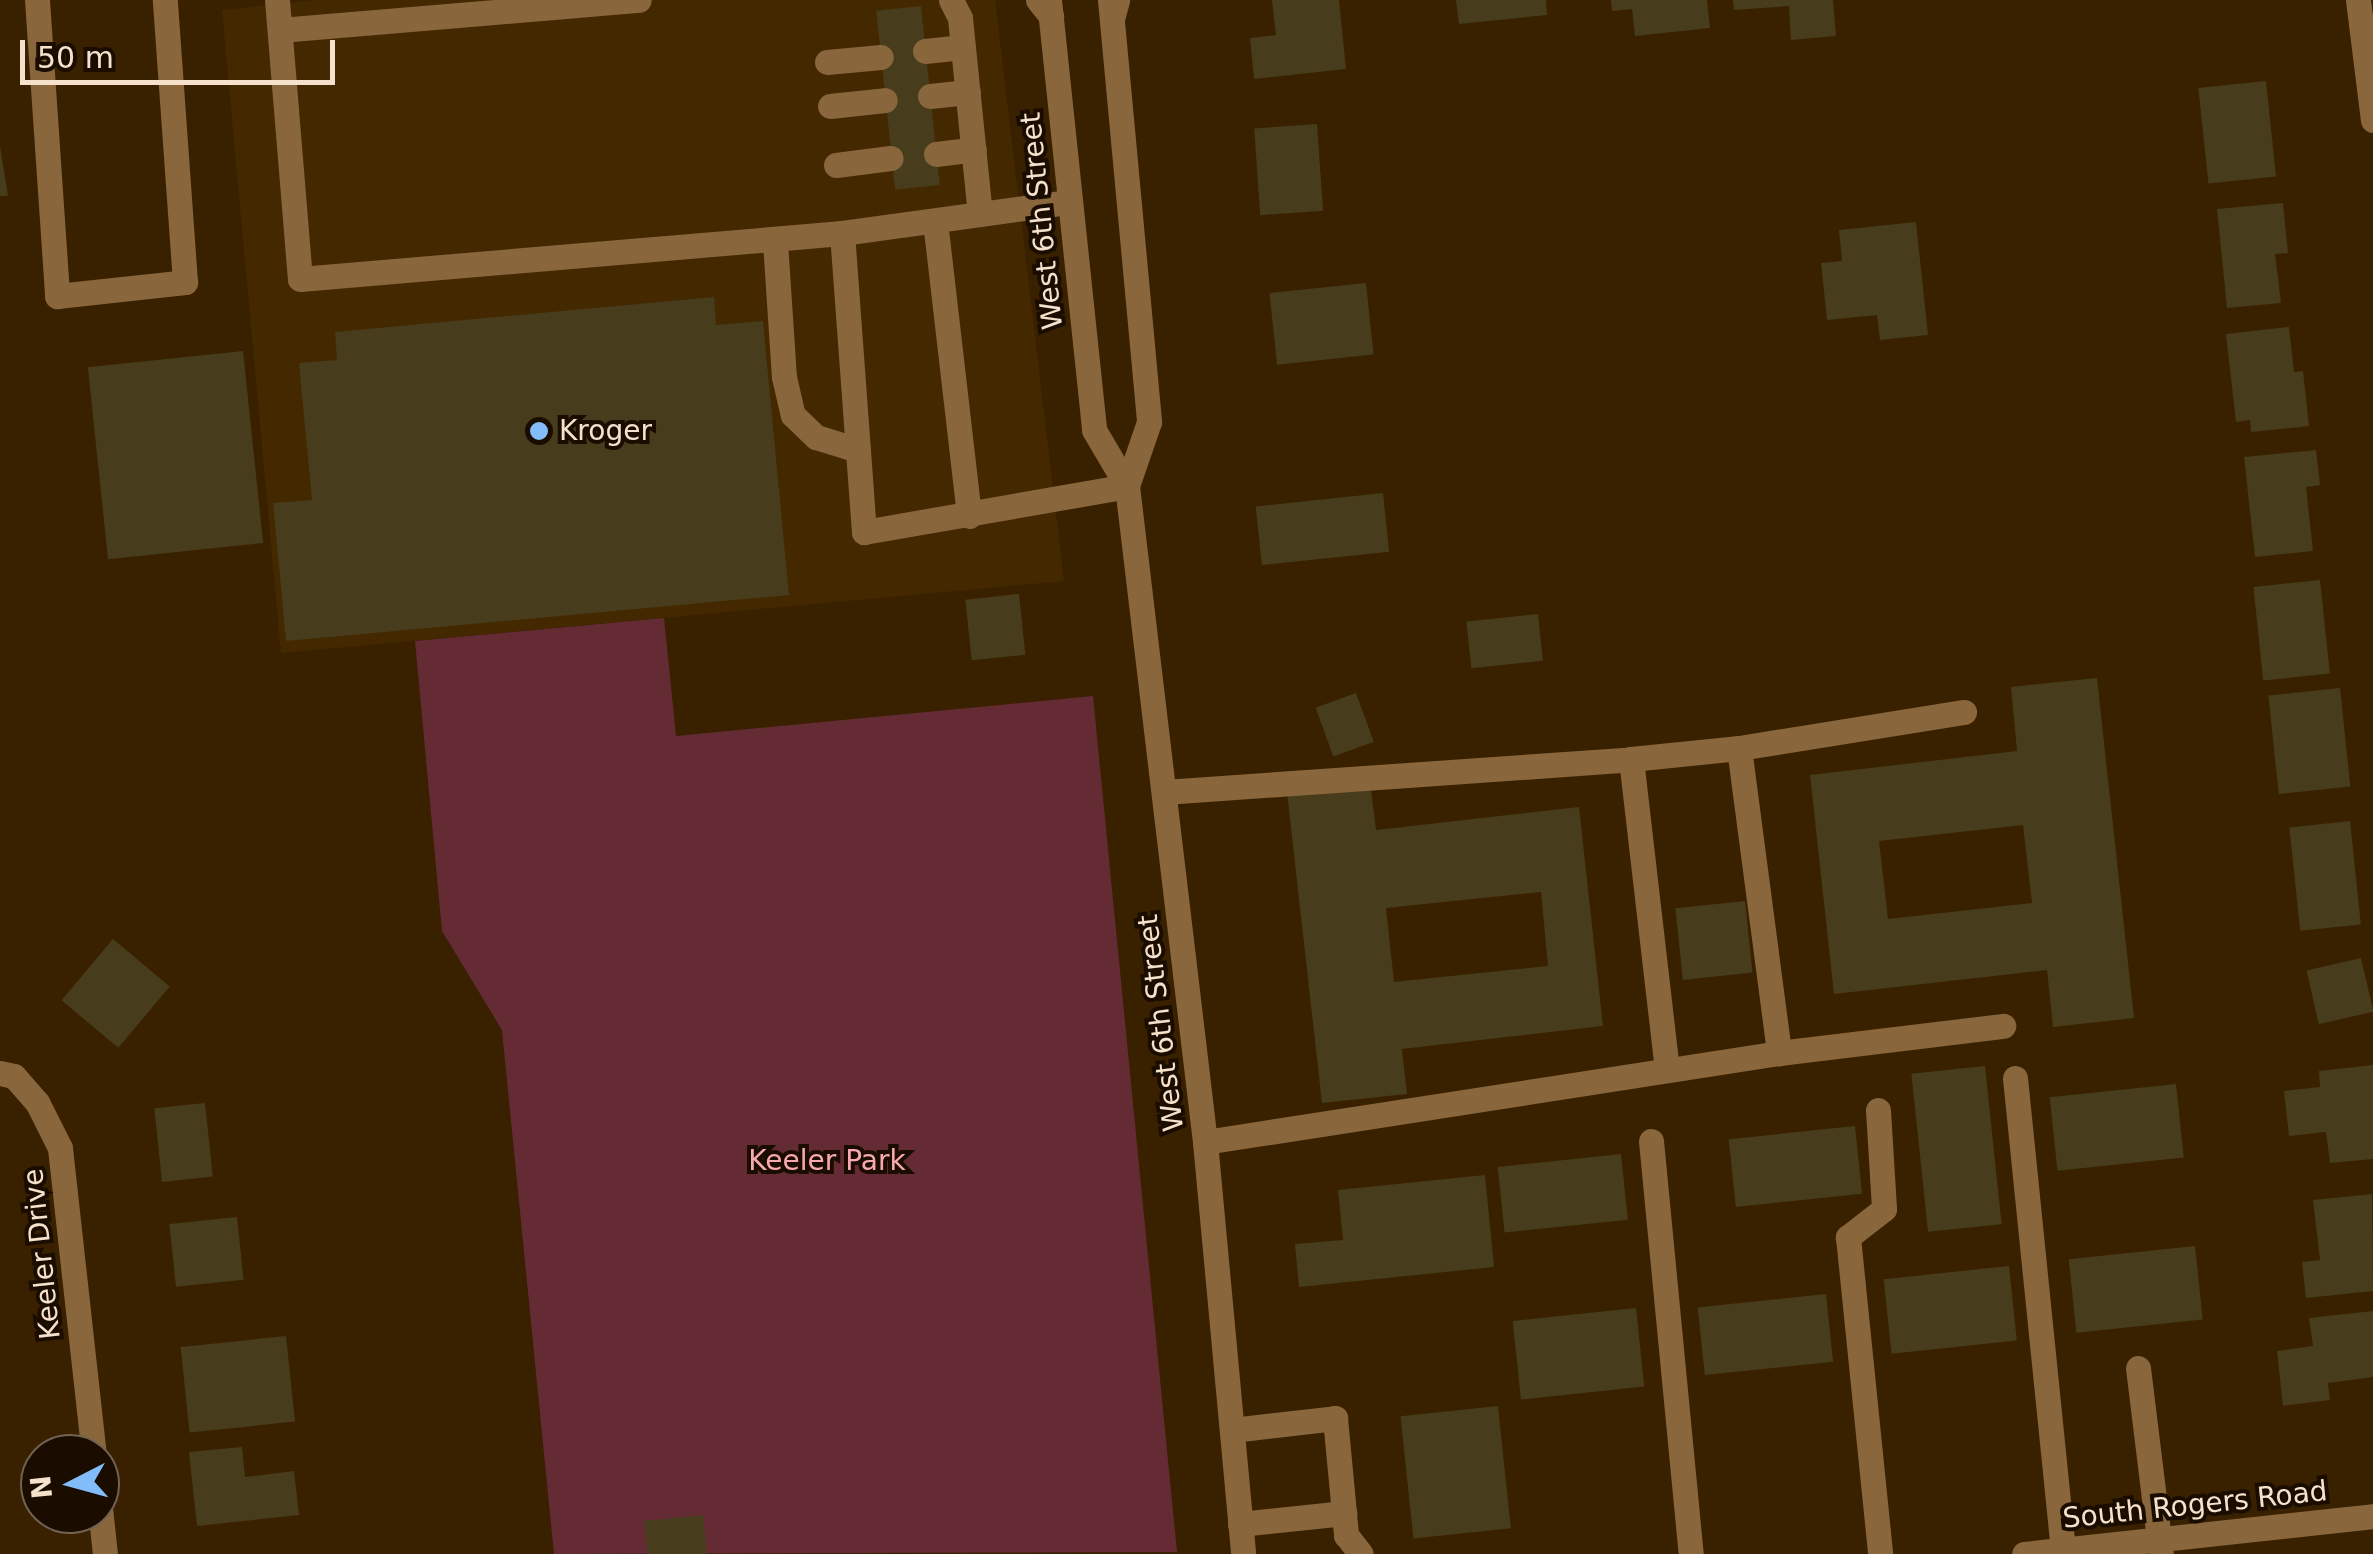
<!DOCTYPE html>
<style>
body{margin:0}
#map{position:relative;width:2373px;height:1554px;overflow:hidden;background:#392100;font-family:"DejaVu Sans",sans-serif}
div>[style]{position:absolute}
.built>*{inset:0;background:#442800}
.green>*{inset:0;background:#642b35}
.building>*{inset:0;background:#473c1b;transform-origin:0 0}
.service>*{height:25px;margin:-12.5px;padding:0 12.5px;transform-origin:12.5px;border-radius:12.5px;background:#89663b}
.minor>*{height:25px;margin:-12.5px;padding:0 12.5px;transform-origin:12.5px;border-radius:12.5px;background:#89663b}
.tertiary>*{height:25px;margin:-12.5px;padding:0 12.5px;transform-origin:12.5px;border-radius:12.5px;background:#89663b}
.secondary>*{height:25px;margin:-12.5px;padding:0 12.5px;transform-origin:12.5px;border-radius:12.5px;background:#89663b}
.dots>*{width:28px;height:28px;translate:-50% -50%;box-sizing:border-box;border:5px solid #1a0d00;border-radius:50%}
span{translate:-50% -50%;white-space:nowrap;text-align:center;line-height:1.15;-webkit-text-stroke:8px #1a0d00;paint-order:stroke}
.street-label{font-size:28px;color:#f6e2cc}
.poi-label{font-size:28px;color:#f6e2cc}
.left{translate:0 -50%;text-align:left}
.park-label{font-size:28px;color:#f7a8b2}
.north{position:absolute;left:20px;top:1434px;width:100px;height:100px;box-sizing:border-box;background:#1a0d00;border:2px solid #726252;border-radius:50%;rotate:264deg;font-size:28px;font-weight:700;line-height:40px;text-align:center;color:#f6e2cc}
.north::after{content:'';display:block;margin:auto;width:35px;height:45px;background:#82bcfa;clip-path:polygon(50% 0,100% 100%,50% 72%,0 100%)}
.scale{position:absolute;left:20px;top:40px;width:315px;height:45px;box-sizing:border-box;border:5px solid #f6e2cc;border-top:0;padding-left:12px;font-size:30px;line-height:35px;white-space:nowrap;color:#f6e2cc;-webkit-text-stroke:8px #1a0d00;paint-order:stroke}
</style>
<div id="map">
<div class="built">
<div style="clip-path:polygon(316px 0,995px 0,1064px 581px,281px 653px,222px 10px)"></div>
</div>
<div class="green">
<div style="clip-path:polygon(664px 618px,676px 736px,1093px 696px,1177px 1552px,554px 1554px,502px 1030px,442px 931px,415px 641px)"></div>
</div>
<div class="building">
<div style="clip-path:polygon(1272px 0,1339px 0,1346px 69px,1254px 79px,1250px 38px,1276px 35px)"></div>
<div style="clip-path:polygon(1456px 0,1546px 0,1547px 15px,1459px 24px)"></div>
<div style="clip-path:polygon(1611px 0,1707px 0,1710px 28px,1635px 36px,1632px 9px,1612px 11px)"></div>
<div style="clip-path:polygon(1733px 0,1833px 0,1836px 36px,1791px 40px,1789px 6px,1734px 10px)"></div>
<div style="left:921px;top:6px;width:180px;height:45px;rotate:84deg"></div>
<div style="left:2266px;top:81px;width:96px;height:68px;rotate:84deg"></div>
<div style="left:1317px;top:124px;width:87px;height:63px;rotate:86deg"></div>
<div style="clip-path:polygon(0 146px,8px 196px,0 196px)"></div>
<div style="clip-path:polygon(2283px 203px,2288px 253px,2275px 254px,2281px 303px,2227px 308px,2217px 209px)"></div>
<div style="clip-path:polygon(1916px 222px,1928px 335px,1880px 340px,1877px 315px,1827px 320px,1821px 263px,1842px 261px,1839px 230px)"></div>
<div style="left:1366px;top:283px;width:72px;height:97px;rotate:84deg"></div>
<div style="clip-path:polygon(714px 297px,716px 325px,763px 321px,789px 595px,286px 641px,273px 503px,312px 500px,299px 363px,337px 360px,335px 332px)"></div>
<div style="clip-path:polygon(2289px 327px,2294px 372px,2303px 371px,2309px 426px,2251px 432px,2250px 420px,2236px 422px,2226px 334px)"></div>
<div style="left:243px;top:351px;width:193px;height:156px;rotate:84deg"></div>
<div style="clip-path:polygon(2316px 450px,2320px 485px,2306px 487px,2313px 551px,2255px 557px,2244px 457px)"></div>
<div style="left:1383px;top:493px;width:59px;height:128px;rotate:84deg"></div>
<div style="left:2320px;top:580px;width:94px;height:67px;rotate:84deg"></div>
<div style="left:1019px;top:594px;width:61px;height:54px;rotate:84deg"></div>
<div style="left:1538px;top:614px;width:47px;height:72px;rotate:84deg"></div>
<div style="clip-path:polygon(evenodd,2097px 678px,2134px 1018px,2053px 1027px,2047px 970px,1834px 994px,1810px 775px,2017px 751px,2011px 687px,2097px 678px,2023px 825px,2032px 903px,1888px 919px,1879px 841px,2023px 825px)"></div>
<div style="left:2340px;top:688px;width:99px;height:72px;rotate:84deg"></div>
<div style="left:1356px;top:693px;width:52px;height:43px;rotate:70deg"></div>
<div style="clip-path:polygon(evenodd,1370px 782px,1376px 830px,1579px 807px,1603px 1026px,1402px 1049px,1407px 1094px,1322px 1103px,1287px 792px,1370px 782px,1541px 892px,1548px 966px,1394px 982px,1386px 908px,1541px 892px)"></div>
<div style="left:2350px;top:821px;width:104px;height:61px;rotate:84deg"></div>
<div style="left:1745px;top:901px;width:72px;height:70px;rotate:84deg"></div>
<div style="left:113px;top:939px;width:74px;height:80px;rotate:40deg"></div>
<div style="left:2361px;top:958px;width:55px;height:56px;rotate:77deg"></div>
<div style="clip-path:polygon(2373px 1065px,2373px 1159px,2330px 1163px,2326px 1132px,2289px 1136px,2284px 1091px,2320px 1087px,2319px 1071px)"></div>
<div style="left:1985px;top:1066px;width:159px;height:74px;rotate:84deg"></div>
<div style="left:2176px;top:1084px;width:74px;height:127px;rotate:84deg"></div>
<div style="left:205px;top:1103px;width:74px;height:51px;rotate:84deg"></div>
<div style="left:1855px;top:1126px;width:68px;height:127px;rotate:84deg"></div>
<div style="left:1621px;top:1154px;width:66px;height:124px;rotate:84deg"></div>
<div style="clip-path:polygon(1485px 1175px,1494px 1267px,1299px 1287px,1295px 1244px,1343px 1240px,1338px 1190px)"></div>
<div style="clip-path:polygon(2372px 1194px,2373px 1291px,2306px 1298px,2302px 1262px,2320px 1260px,2313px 1200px)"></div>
<div style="left:237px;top:1217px;width:63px;height:68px;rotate:84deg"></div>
<div style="left:2195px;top:1246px;width:74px;height:127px;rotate:84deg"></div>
<div style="left:2009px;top:1266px;width:75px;height:126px;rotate:84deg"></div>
<div style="left:1826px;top:1294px;width:68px;height:129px;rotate:84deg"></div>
<div style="left:1636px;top:1308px;width:79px;height:124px;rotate:84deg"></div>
<div style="clip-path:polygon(2373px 1311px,2373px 1377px,2328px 1383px,2330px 1400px,2283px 1406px,2277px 1351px,2313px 1346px,2309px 1318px)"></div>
<div style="left:286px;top:1336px;width:86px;height:106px;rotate:84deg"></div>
<div style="left:1498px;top:1406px;width:123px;height:98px;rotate:84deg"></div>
<div style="clip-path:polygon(242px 1447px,245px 1477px,294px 1471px,299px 1515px,197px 1526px,189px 1452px)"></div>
<div style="clip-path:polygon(703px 1515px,707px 1554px,648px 1554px,644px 1521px)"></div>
</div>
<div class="service">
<div style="left:37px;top:0;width:297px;rotate:86.1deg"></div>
<div style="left:57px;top:296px;width:129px;rotate:-6.2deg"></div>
<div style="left:185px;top:282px;width:283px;rotate:-94.1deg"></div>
<div style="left:277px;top:0;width:280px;rotate:85.3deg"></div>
<div style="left:300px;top:279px;width:544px;rotate:-4.85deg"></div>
<div style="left:842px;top:233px;width:300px;rotate:85.8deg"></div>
<div style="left:864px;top:532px;width:267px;rotate:-9.9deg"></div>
<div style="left:951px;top:0;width:20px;rotate:63deg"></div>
<div style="left:960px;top:18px;width:197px;rotate:84.2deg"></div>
<div style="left:280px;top:30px;width:360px;rotate:-4.8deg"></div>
<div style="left:925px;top:51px;width:38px;rotate:-6deg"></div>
<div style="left:827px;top:62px;width:54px;rotate:-5.3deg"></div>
<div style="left:930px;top:96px;width:38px;rotate:-6deg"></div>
<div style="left:830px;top:106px;width:55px;rotate:-6.2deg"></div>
<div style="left:936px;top:154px;width:38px;rotate:-7deg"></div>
<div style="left:836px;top:165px;width:55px;rotate:-7.3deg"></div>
<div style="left:935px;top:221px;width:297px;rotate:83.4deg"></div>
<div style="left:842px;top:233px;width:229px;rotate:-7.8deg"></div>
<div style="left:775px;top:242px;width:135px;rotate:86.2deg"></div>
<div style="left:784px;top:377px;width:39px;rotate:77deg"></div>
<div style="left:793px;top:415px;width:32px;rotate:44deg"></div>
<div style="left:816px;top:437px;width:44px;rotate:17.2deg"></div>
<div style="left:1739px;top:748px;width:308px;rotate:82.5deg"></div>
<div style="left:1631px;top:759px;width:313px;rotate:83.4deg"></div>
<div style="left:1164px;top:792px;width:468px;rotate:-4deg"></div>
<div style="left:1631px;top:759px;width:109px;rotate:-5.8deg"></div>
<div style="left:1739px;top:748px;width:228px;rotate:-9.1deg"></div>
<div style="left:2015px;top:1078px;width:474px;rotate:84.2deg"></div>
<div style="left:1878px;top:1110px;width:99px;rotate:86.5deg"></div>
<div style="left:1884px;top:1209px;width:46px;rotate:142.1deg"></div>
<div style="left:1848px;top:1237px;width:319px;rotate:84.2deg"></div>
<div style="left:1651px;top:1141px;width:415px;rotate:84.5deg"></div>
<div style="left:1205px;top:1142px;width:581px;rotate:-8.81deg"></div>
<div style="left:1779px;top:1053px;width:226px;rotate:-6.9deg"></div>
<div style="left:2138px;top:1368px;width:187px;rotate:83deg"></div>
<div style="left:1232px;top:1430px;width:104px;rotate:-6.6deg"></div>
<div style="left:1335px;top:1418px;width:118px;rotate:84.6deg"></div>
<div style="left:1346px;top:1535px;width:24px;rotate:52deg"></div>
<div style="left:1240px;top:1524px;width:105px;rotate:-6deg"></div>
</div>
<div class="minor">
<div style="left:2358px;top:0;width:121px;rotate:82.9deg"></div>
<div style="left:0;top:1073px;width:14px;rotate:12deg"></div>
<div style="left:14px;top:1076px;width:35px;rotate:49deg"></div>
<div style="left:37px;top:1102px;width:51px;rotate:63.4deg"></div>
<div style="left:60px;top:1148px;width:308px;rotate:83.7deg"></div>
<div style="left:100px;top:1508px;width:46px;rotate:83.8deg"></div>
</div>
<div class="tertiary">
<div style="left:1049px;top:0;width:432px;rotate:84deg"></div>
<div style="left:1094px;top:430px;width:65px;rotate:59.5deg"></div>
<div style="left:1127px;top:486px;width:661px;rotate:83.22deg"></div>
<div style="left:1205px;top:1142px;width:414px;rotate:84.7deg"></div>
<div style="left:1110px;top:0;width:424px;rotate:84.7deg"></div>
<div style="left:1149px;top:422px;width:68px;rotate:109deg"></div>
<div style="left:2024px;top:1554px;width:351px;rotate:-6.2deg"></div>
</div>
<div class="secondary">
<div style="left:1038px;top:0;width:21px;rotate:51deg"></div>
<div style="left:1112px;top:19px;width:20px;rotate:-75deg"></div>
</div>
<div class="dots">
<div style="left:539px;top:431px;background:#82bcfa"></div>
</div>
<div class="street-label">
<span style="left:1042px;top:221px;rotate:-96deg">West 6th Street</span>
<span style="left:1161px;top:1023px;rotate:-97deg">West 6th Street</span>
<span style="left:42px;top:1254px;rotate:-96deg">Keeler Drive</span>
<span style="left:2195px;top:1505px;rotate:-6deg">South Rogers Road</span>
</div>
<div class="poi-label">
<span class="left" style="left:559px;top:431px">Kroger</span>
</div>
<div class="park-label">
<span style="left:827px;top:1161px">Keeler Park</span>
</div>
<div class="north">N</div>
<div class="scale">50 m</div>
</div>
